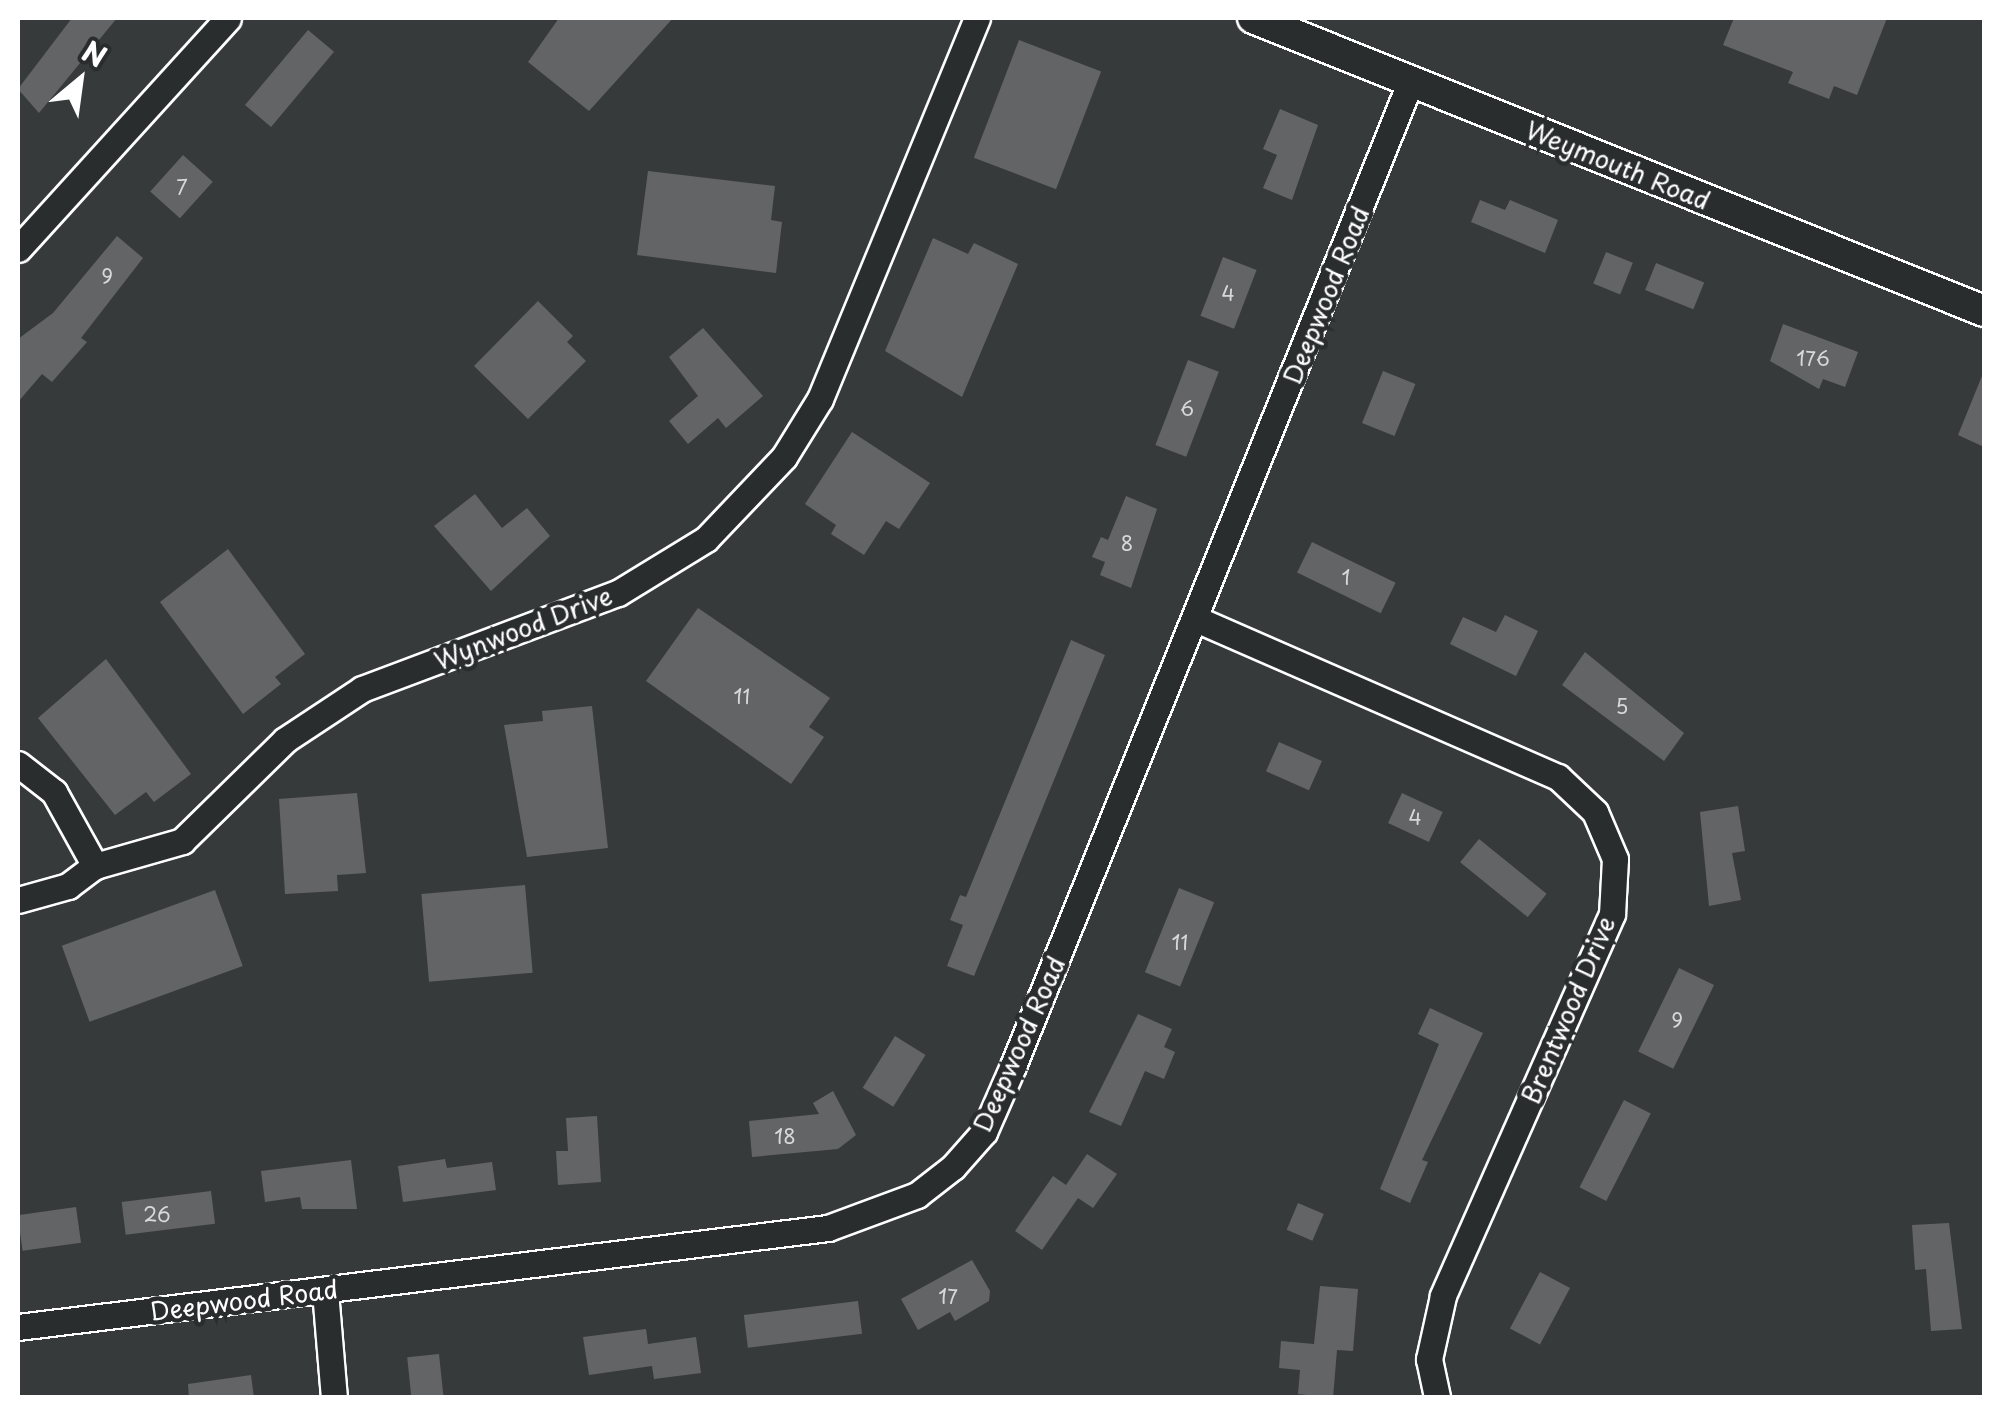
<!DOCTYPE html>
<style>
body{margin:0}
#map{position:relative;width:2002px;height:1415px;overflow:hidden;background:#373a3b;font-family:"Playpen Sans",sans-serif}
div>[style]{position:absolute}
.building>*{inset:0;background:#636465;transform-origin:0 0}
.roads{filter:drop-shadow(2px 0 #fff) drop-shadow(-2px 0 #fff) drop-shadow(0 2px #fff) drop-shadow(0 -2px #fff)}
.minor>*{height:25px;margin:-12.5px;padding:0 12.5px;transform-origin:12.5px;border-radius:12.5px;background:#2a2d2e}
.tertiary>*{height:30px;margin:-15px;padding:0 15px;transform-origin:15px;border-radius:15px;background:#2a2d2e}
span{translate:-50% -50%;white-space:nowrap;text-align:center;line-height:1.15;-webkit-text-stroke:9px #2a2d2e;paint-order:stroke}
.number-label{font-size:20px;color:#d8d8d8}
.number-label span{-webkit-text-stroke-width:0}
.street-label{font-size:25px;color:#fff}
.frame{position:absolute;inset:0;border:20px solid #fff;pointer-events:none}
.north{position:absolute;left:30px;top:30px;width:100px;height:100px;-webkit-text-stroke:8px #2a2d2e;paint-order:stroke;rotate:29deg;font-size:28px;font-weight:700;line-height:40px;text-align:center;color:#fff}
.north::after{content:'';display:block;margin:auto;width:35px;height:45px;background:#fff;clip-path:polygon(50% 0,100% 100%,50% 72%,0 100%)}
</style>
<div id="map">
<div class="building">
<div style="clip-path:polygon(72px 18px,117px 18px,39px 113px,18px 89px)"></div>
<div style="clip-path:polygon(559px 18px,673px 18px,589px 111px,528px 62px)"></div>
<div style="clip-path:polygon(1734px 18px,1887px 18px,1857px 95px,1834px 86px,1829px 99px,1788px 83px,1793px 72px,1723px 45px)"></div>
<div style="left:308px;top:30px;width:34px;height:98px;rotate:40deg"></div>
<div style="left:1019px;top:40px;width:88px;height:126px;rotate:21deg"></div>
<div style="clip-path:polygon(1280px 109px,1318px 125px,1292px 200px,1263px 188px,1277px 155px,1263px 149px)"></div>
<div style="left:183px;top:155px;width:40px;height:49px;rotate:42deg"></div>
<div style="clip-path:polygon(648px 171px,775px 186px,771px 220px,782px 222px,776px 273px,637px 255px)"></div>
<div style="clip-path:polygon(1480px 200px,1505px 210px,1510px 200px,1558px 220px,1545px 253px,1471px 222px)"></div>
<div style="clip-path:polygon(117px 236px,143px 258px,81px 338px,87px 342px,52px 382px,42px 374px,18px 402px,18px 339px,53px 313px)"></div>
<div style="clip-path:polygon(933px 238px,968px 254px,974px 243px,1018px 264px,962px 397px,885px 351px)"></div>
<div style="left:1606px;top:252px;width:29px;height:34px;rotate:22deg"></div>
<div style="left:1223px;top:257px;width:36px;height:63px;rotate:21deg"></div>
<div style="left:1656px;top:263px;width:52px;height:29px;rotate:22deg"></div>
<div style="clip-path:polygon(538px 301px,573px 336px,567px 342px,586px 361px,528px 419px,474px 366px)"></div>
<div style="clip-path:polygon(1783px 324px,1858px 352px,1845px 387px,1823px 379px,1819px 389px,1770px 361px)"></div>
<div style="clip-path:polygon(703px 328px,763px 396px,726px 428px,718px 418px,688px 444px,669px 421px,698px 396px,669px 357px)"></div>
<div style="left:1188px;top:360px;width:33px;height:91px;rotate:21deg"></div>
<div style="left:1383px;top:371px;width:35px;height:56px;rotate:22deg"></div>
<div style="clip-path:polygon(1984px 371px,1984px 447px,1958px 435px)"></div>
<div style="clip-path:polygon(852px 432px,930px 483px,899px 529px,886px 521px,864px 555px,831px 534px,836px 525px,805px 504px)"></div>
<div style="clip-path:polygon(475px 494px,502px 528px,527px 508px,550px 536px,491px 591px,434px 526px)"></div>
<div style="clip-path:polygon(1126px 496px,1157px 509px,1131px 588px,1100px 575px,1105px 562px,1092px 557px,1101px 537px,1108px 540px)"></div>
<div style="left:1312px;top:542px;width:93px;height:34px;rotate:26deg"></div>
<div style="clip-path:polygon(228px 549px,305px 654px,275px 677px,281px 684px,243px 714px,160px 602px)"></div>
<div style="clip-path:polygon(698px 608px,830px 698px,809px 727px,824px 737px,791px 784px,646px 681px)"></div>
<div style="clip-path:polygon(1505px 615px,1538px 631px,1516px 676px,1450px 644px,1463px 617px,1496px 632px)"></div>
<div style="clip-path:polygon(1071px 640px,1105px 655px,974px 976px,947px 966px,963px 925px,950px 920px,960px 895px,966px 897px)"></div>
<div style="clip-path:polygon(1585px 652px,1684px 733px,1664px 761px,1562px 685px)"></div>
<div style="clip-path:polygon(106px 659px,191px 774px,154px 802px,146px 792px,115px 815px,38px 718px)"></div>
<div style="clip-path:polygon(592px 706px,608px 848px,527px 857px,504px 725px,543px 721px,542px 711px)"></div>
<div style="left:1279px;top:742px;width:47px;height:32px;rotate:24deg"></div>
<div style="clip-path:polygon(357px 793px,366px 873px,337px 875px,338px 891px,285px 894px,279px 799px)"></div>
<div style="left:1402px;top:793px;width:45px;height:33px;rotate:25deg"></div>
<div style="clip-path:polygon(1738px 806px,1745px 851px,1732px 853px,1741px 900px,1709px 906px,1700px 812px)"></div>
<div style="left:1479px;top:839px;width:87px;height:30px;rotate:39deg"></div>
<div style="left:525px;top:885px;width:88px;height:104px;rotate:85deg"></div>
<div style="left:1179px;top:888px;width:38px;height:91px;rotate:22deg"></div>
<div style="left:215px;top:890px;width:81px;height:163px;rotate:70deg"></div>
<div style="left:1679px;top:968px;width:39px;height:93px;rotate:26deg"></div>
<div style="clip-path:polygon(1430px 1008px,1483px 1033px,1422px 1160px,1428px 1162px,1410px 1203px,1380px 1189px,1439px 1044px,1418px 1034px)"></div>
<div style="clip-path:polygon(1138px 1014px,1172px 1029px,1164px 1047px,1175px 1052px,1164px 1079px,1145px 1071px,1121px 1126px,1089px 1112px)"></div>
<div style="left:895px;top:1036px;width:36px;height:61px;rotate:32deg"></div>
<div style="clip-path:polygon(833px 1091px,856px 1135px,838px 1149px,752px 1157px,749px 1121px,819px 1114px,813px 1103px)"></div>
<div style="left:1624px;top:1100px;width:30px;height:98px;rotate:27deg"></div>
<div style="clip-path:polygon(597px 1116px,601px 1182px,558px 1185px,556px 1151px,568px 1151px,566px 1118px)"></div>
<div style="clip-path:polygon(1087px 1154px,1117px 1174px,1093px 1208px,1078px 1198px,1042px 1250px,1015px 1231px,1053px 1176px,1066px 1185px)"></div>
<div style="clip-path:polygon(445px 1159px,447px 1168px,492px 1162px,496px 1190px,403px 1202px,398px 1166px)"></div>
<div style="clip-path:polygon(351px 1160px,357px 1209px,302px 1209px,300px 1197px,265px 1202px,261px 1171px)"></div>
<div style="left:211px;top:1191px;width:33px;height:90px;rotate:83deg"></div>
<div style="left:1298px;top:1203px;width:28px;height:29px;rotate:23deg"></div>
<div style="left:76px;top:1207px;width:36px;height:59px;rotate:82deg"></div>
<div style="clip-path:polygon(1949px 1223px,1962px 1329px,1931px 1331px,1926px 1269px,1915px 1270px,1912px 1225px)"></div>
<div style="clip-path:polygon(972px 1260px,990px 1291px,989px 1301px,955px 1321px,950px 1312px,918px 1330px,901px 1299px)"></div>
<div style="left:1540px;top:1272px;width:34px;height:64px;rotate:28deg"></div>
<div style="clip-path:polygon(1320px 1286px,1358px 1289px,1353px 1351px,1337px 1350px,1333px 1398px,1298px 1394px,1300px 1370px,1279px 1368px,1281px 1341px,1314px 1344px)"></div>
<div style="left:858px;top:1301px;width:33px;height:115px;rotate:83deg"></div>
<div style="clip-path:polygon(646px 1329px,648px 1344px,696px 1337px,701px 1373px,654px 1379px,652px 1366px,589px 1375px,583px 1337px)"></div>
<div style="left:439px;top:1354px;width:44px;height:32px;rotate:84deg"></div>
<div style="clip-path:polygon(251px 1375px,254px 1398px,189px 1398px,188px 1384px)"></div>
</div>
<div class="roads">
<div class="minor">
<div style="left:18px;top:249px;width:312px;rotate:-47.7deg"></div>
<div style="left:1196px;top:619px;width:395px;rotate:23.6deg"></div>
<div style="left:1558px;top:777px;width:51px;rotate:43.4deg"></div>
<div style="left:1595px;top:812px;width:51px;rotate:66.9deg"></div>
<div style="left:1615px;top:859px;width:55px;rotate:93.1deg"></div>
<div style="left:1612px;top:914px;width:418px;rotate:113.9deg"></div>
<div style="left:1443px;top:1296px;width:65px;rotate:102.5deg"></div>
<div style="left:1429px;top:1359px;width:40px;rotate:78deg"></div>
<div style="left:18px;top:764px;width:46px;rotate:37.9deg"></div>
<div style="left:54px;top:792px;width:85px;rotate:61deg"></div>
<div style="left:18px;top:900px;width:52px;rotate:-15.6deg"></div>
<div style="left:68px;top:886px;width:34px;rotate:-37deg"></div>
<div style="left:95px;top:866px;width:91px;rotate:-16deg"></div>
<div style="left:182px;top:841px;width:144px;rotate:-44.4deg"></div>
<div style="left:285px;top:740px;width:92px;rotate:-33.5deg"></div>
<div style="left:362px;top:689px;width:273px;rotate:-20.6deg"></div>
<div style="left:618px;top:593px;width:103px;rotate:-31.5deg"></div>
<div style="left:706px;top:539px;width:113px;rotate:-46.4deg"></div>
<div style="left:784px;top:457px;width:68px;rotate:-58.2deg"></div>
<div style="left:820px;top:399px;width:412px;rotate:-67.6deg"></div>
<div style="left:325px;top:1291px;width:107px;rotate:85.2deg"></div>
<div style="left:18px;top:1327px;width:816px;rotate:-6.97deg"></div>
<div style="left:828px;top:1228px;width:95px;rotate:-20.3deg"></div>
<div style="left:917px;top:1195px;width:46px;rotate:-37.9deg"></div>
<div style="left:953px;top:1167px;width:47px;rotate:-48.5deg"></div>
<div style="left:984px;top:1132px;width:72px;rotate:-66.3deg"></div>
<div style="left:1013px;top:1066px;width:1060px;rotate:-68.01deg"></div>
</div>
<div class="tertiary">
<div style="left:1253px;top:18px;width:788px;rotate:21.84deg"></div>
</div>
</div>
<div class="number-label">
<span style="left:182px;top:187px">7</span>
<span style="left:107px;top:276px">9</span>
<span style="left:1228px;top:293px">4</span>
<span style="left:1813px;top:358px">176</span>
<span style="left:1187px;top:408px">6</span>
<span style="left:1127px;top:543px">8</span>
<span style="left:1346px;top:577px">1</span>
<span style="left:742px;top:696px">11</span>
<span style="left:1622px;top:706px">5</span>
<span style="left:1415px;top:817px">4</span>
<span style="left:1180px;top:942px">11</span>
<span style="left:1677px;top:1020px">9</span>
<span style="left:785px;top:1136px">18</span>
<span style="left:157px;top:1214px">26</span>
<span style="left:948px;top:1296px">17</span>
</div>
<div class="street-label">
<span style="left:1618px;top:165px;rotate:22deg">Weymouth Road</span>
<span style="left:1326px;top:295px;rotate:-68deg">Deepwood Road</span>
<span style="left:523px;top:628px;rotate:-21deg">Wynwood Drive</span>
<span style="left:1568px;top:1010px;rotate:-67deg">Brentwood Drive</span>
<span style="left:1019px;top:1044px;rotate:-66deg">Deepwood Road</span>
<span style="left:244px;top:1300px;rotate:-7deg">Deepwood Road</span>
</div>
<div class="frame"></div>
<div class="north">N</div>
</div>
